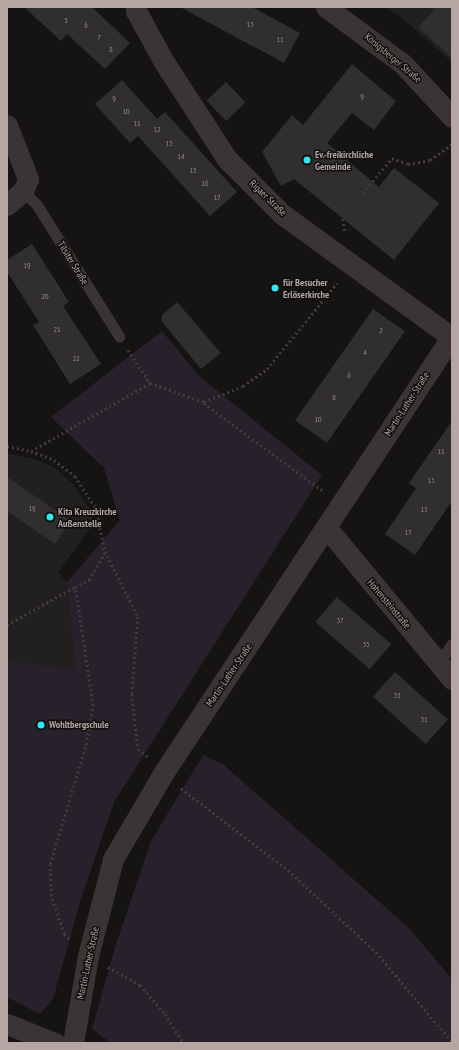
<!DOCTYPE html>
<meta charset="utf-8">
<style>
body{margin:0}
#map{position:relative;width:459px;height:1050px;overflow:hidden;background:#151413;font-family:"PT Sans Narrow",sans-serif}
div>[style]{position:absolute}
.built>*{inset:0;background:#22201f}
.green>*{inset:0;background:#26212a}
.building>*{inset:0;background:#312f2e;transform-origin:0 0}
.path>*{height:2.5px;margin-top:-1.25px;transform-origin:0;background:repeating-linear-gradient(90deg,#413b3a 0 2px,transparent 0 5px)}
.lane>*{height:11px;margin:-5.5px;padding:0 5.5px;transform-origin:5.5px;border-radius:5.5px;background:#3a3534}
.street>*{height:21px;margin:-10.5px;padding:0 10.5px;transform-origin:10.5px;border-radius:10.5px;background:#3a3534}
.dots>*{width:11px;height:11px;translate:-50% -50%;box-sizing:border-box;border:2px solid #100f0e;border-radius:50%}
span{translate:-50% -50%;white-space:nowrap;text-align:center;line-height:1.15;-webkit-text-stroke:3px #100f0e;paint-order:stroke}
.number-label{font-size:8px;color:#948886}
.number-label span{-webkit-text-stroke-width:0}
.street-label{font-size:10px;color:#b5a6a4}
.poi-label{font-size:10px;color:#b5a6a4;font-weight:700}
.left{translate:0 -50%;text-align:left}
.frame{position:absolute;inset:0;border:8px solid #b5a6a4;pointer-events:none}
</style>
<div id="map">
<div class="built">
<div style="clip-path:polygon(384px 7px,452px 7px,452px 62px,401px 17px)"></div>
<div style="clip-path:polygon(7px 453px,38px 460px,55px 468px,73px 484px,91px 511px,94px 523px,58px 572px,67px 582px,77px 670px,7px 896px)"></div>
</div>
<div class="green">
<div style="clip-path:polygon(162px 331px,198px 375px,322px 475px,114px 802px,80px 902px,53px 999px,40px 1014px,7px 997px,7px 661px,76px 670px,67px 582px,120px 520px,104px 468px,51px 417px)"></div>
<div style="clip-path:polygon(203px 755px,224px 765px,409px 928px,452px 979px,452px 1043px,111px 1043px,92px 1029px,116px 944px,151px 841px)"></div>
</div>
<div class="building">
<div style="clip-path:polygon(24px 7px,92px 7px,130px 43px,105px 69px,67px 34px,61px 41px)"></div>
<div style="clip-path:polygon(180px 7px,252px 7px,300px 33px,284px 63px)"></div>
<div style="clip-path:polygon(437px 7px,452px 7px,452px 58px,418px 27px)"></div>
<div style="clip-path:polygon(352px 64px,396px 101px,374px 130px,352px 113px,327px 143px,379px 187px,394px 168px,439px 203px,394px 260px,294px 179px,281px 186px,262px 152px,292px 115px,303px 125px)"></div>
<div style="clip-path:polygon(122px 80px,157px 119px,165px 112px,237px 192px,210px 216px,138px 136px,130px 143px,95px 104px)"></div>
<div style="left:226px;top:82px;width:28px;height:27px;rotate:46deg"></div>
<div style="clip-path:polygon(32px 244px,69px 302px,63px 306px,101px 364px,70px 384px,33px 325px,39px 322px,7px 272px,7px 260px)"></div>
<div style="clip-path:polygon(177px 302px,221px 353px,201px 369px,162px 322px,162px 315px)"></div>
<div style="left:373px;top:309px;width:39px;height:136px;rotate:35deg"></div>
<div style="clip-path:polygon(452px 421px,452px 501px,415px 555px,385px 534px,416px 488px,409px 483px)"></div>
<div style="clip-path:polygon(7px 477px,71px 521px,55px 544px,7px 511px)"></div>
<div style="left:337px;top:597px;width:72px;height:33px;rotate:41deg"></div>
<div style="left:395px;top:672px;width:71px;height:33px;rotate:42deg"></div>
</div>
<div class="path">
<div style="left:363px;top:193px;width:45px;rotate:-50.4deg"></div>
<div style="left:392px;top:158px;width:17px;rotate:21deg"></div>
<div style="left:408px;top:164px;width:22px;rotate:-10deg"></div>
<div style="left:430px;top:160px;width:27px;rotate:-36deg"></div>
<div style="left:343px;top:219px;width:12px;rotate:81deg"></div>
<div style="left:128px;top:350px;width:40px;rotate:56deg"></div>
<div style="left:204px;top:403px;width:147px;rotate:36.4deg"></div>
<div style="left:7px;top:446px;width:25px;rotate:12deg"></div>
<div style="left:31px;top:451px;width:137px;rotate:-29.7deg"></div>
<div style="left:150px;top:383px;width:57px;rotate:19.4deg"></div>
<div style="left:204px;top:402px;width:42px;rotate:-22.3deg"></div>
<div style="left:243px;top:386px;width:29px;rotate:-35deg"></div>
<div style="left:267px;top:369px;width:111px;rotate:-50.9deg"></div>
<div style="left:31px;top:451px;width:25px;rotate:21deg"></div>
<div style="left:54px;top:460px;width:26px;rotate:37deg"></div>
<div style="left:75px;top:476px;width:38px;rotate:57deg"></div>
<div style="left:96px;top:508px;width:44px;rotate:78.2deg"></div>
<div style="left:105px;top:551px;width:74px;rotate:63.4deg"></div>
<div style="left:138px;top:617px;width:77px;rotate:94.5deg"></div>
<div style="left:132px;top:694px;width:55px;rotate:83.8deg"></div>
<div style="left:138px;top:749px;width:13px;rotate:39deg"></div>
<div style="left:7px;top:625px;width:78px;rotate:-29.2deg"></div>
<div style="left:181px;top:788px;width:135px;rotate:37.5deg"></div>
<div style="left:288px;top:870px;width:120px;rotate:43deg"></div>
<div style="left:376px;top:952px;width:118px;rotate:49.8deg"></div>
<div style="left:69px;top:939px;width:7px;rotate:-135deg"></div>
<div style="left:64px;top:934px;width:40px;rotate:-108.9deg"></div>
<div style="left:51px;top:896px;width:32px;rotate:-92deg"></div>
<div style="left:50px;top:864px;width:124px;rotate:-73.2deg"></div>
<div style="left:86px;top:745px;width:40px;rotate:-80deg"></div>
<div style="left:93px;top:706px;width:120px;rotate:-98.6deg"></div>
<div style="left:75px;top:587px;width:16px;rotate:-27deg"></div>
<div style="left:89px;top:580px;width:32px;rotate:-60deg"></div>
<div style="left:108px;top:967px;width:37px;rotate:29deg"></div>
<div style="left:140px;top:985px;width:38px;rotate:49deg"></div>
<div style="left:165px;top:1014px;width:35px;rotate:57deg"></div>
</div>
<div class="lane">
<div style="left:23px;top:191px;width:20px;rotate:45deg"></div>
<div style="left:37px;top:205px;width:155px;rotate:58deg"></div>
<div style="left:439px;top:663px;width:23px;rotate:-56deg"></div>
</div>
<div class="street">
<div style="left:136px;top:7px;width:4px;rotate:90deg"></div>
<div style="left:136px;top:11px;width:58px;rotate:61.2deg"></div>
<div style="left:164px;top:62px;width:116px;rotate:57deg"></div>
<div style="left:227px;top:159px;width:78px;rotate:45deg"></div>
<div style="left:282px;top:214px;width:209px;rotate:36deg"></div>
<div style="left:326px;top:7px;width:96px;rotate:36.5deg"></div>
<div style="left:403px;top:64px;width:72px;rotate:47.2deg"></div>
<div style="left:7px;top:125px;width:58px;rotate:68.7deg"></div>
<div style="left:28px;top:179px;width:13px;rotate:113deg"></div>
<div style="left:23px;top:191px;width:21px;rotate:139deg"></div>
<div style="left:327px;top:528px;width:196px;rotate:50.4deg"></div>
<div style="left:7px;top:1024px;width:52px;rotate:21.6deg"></div>
<div style="left:73px;top:1043px;width:88px;rotate:-80.2deg"></div>
<div style="left:88px;top:956px;width:100px;rotate:-75.5deg"></div>
<div style="left:113px;top:859px;width:101px;rotate:-59.6deg"></div>
<div style="left:164px;top:772px;width:523px;rotate:-56.55deg"></div>
</div>
<div class="dots">
<div style="left:307px;top:160px;background:#2ce9f4"></div>
<div style="left:275px;top:288px;background:#2ce9f4"></div>
<div style="left:50px;top:517px;background:#2ce9f4"></div>
<div style="left:41px;top:725px;background:#2ce9f4"></div>
</div>
<div class="number-label">
<span style="left:66px;top:21px">5</span>
<span style="left:250px;top:25px">13</span>
<span style="left:86px;top:26px">6</span>
<span style="left:99px;top:38px">7</span>
<span style="left:280px;top:40px">11</span>
<span style="left:111px;top:50px">8</span>
<span style="left:362px;top:97px">9</span>
<span style="left:114px;top:99px">9</span>
<span style="left:126px;top:112px">10</span>
<span style="left:137px;top:124px">11</span>
<span style="left:157px;top:130px">12</span>
<span style="left:169px;top:144px">13</span>
<span style="left:181px;top:157px">14</span>
<span style="left:193px;top:171px">15</span>
<span style="left:205px;top:184px">16</span>
<span style="left:217px;top:198px">17</span>
<span style="left:27px;top:266px">19</span>
<span style="left:45px;top:297px">20</span>
<span style="left:57px;top:330px">21</span>
<span style="left:381px;top:331px">2</span>
<span style="left:365px;top:353px">4</span>
<span style="left:76px;top:359px">22</span>
<span style="left:349px;top:376px">6</span>
<span style="left:334px;top:398px">8</span>
<span style="left:318px;top:420px">10</span>
<span style="left:441px;top:452px">11</span>
<span style="left:431px;top:481px">13</span>
<span style="left:32px;top:509px">19</span>
<span style="left:424px;top:510px">15</span>
<span style="left:408px;top:533px">17</span>
<span style="left:340px;top:621px">37</span>
<span style="left:366px;top:645px">35</span>
<span style="left:397px;top:696px">33</span>
<span style="left:424px;top:720px">31</span>
</div>
<div class="street-label">
<span style="left:393px;top:58px;rotate:40deg">Königsberger Straße</span>
<span style="left:268px;top:198px;rotate:44deg">Rigaer Straße</span>
<span style="left:73px;top:263px;rotate:58deg">Tilsiter Straße</span>
<span style="left:407px;top:404px;rotate:-57deg">Martin-Luther-Straße</span>
<span style="left:389px;top:604px;rotate:50deg">Hohensteinstraße</span>
<span style="left:229px;top:675px;rotate:-56deg">Martin-Luther-Straße</span>
<span style="left:88px;top:963px;rotate:-78deg">Martin-Luther-Straße</span>
</div>
<div class="poi-label">
<span class="left" style="left:315px;top:160px">Ev.-freikirchliche<br>Gemeinde</span>
<span class="left" style="left:283px;top:288px">für Besucher<br>Erlöserkirche</span>
<span class="left" style="left:58px;top:517px">Kita Kreuzkirche<br>Außenstelle</span>
<span class="left" style="left:49px;top:725px">Wohltbergschule</span>
</div>
<div class="frame"></div>
</div>
